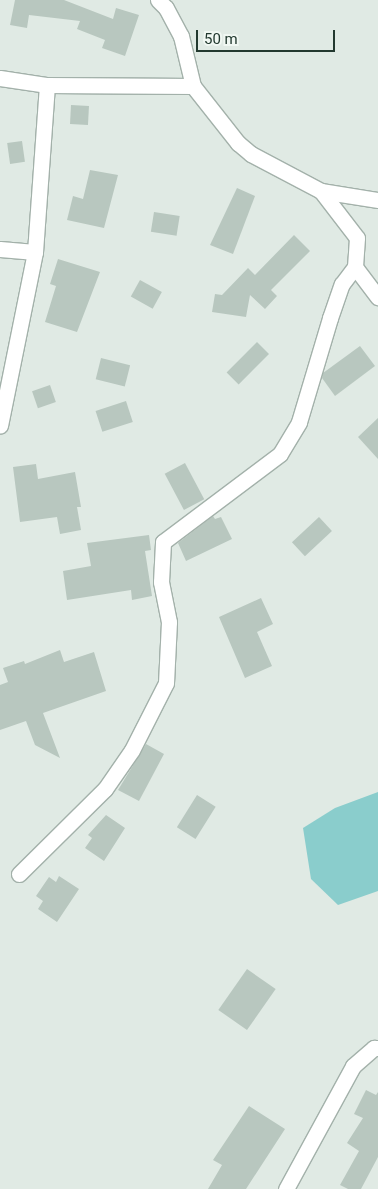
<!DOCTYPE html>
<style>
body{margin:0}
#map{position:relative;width:378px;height:1189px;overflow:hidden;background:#e0eae4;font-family:Roboto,sans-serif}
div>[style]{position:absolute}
.water>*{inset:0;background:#8acdcc}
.building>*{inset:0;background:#b8c7bf;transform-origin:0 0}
.roads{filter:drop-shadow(1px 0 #a3b1aa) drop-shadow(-1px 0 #a3b1aa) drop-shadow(0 1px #a3b1aa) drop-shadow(0 -1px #a3b1aa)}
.street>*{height:15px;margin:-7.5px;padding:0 7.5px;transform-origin:7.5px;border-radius:7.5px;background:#fff}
span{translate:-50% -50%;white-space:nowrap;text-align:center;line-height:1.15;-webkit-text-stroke:4px #f0f7f2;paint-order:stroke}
.scale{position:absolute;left:196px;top:30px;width:139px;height:22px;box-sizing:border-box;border:2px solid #22392f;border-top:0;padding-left:6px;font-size:15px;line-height:18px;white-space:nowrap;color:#22392f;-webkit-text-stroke:4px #f0f7f2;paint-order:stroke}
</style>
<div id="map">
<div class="water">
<div style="clip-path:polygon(378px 792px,378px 891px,338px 905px,311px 879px,303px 828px,335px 808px)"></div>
</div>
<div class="building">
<div style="clip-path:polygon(15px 0,64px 0,113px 19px,116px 8px,139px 15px,125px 56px,102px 48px,105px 40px,77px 29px,80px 21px,29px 15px,27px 28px,10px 25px)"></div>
<div style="left:71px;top:105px;width:18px;height:19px;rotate:3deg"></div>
<div style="left:22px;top:141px;width:21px;height:15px;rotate:82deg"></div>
<div style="clip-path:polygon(90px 170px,118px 175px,104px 228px,67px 220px,73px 196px,83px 199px)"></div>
<div style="clip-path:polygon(237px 188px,255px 196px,233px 254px,210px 245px)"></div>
<div style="left:154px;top:212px;width:26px;height:20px;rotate:9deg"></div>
<div style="clip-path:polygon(294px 235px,310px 251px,271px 290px,277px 296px,265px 309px,250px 295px,246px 317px,212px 312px,215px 294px,222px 295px,248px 268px,255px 275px)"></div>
<div style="clip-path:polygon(58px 259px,100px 272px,77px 332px,45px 322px,56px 286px,50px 284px)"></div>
<div style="left:140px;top:280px;width:25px;height:19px;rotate:29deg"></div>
<div style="left:257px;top:342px;width:17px;height:43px;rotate:45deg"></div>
<div style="clip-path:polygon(360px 346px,375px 366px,335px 396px,322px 378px,323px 373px)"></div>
<div style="left:101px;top:358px;width:30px;height:22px;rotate:14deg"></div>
<div style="left:50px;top:385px;width:18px;height:19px;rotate:71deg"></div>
<div style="left:126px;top:401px;width:22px;height:32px;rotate:72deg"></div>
<div style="clip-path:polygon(378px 418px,378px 459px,358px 437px)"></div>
<div style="left:185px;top:463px;width:41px;height:23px;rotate:62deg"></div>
<div style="clip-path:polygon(36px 464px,38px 479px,75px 472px,81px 507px,77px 507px,81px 530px,60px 534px,57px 517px,20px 522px,13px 467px)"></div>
<div style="clip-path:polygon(213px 516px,215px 519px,221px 517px,232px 539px,186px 561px,178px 543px)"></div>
<div style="left:319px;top:517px;width:19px;height:37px;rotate:47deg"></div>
<div style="clip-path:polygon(149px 535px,151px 550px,145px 551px,152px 596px,132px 600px,131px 590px,67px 600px,63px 571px,91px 566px,87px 543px)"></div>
<div style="clip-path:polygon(261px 598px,273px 624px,257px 632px,272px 666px,245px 678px,219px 617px)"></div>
<div style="clip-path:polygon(60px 650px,64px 662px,94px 652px,106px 691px,43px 713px,60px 758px,35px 745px,26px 721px,0 730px,0 685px,8px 682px,3px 668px,24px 661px,25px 664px)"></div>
<div style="clip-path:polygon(146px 744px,164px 754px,139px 801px,118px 790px)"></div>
<div style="left:197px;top:795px;width:22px;height:38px;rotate:32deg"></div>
<div style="clip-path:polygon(106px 815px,125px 828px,104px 861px,85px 848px,92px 838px,88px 835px)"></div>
<div style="clip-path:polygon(59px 876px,79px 889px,57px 922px,38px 909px,43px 901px,36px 896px,49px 877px,56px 882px)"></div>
<div style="left:247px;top:969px;width:35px;height:50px;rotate:35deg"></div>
<div style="clip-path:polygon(366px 1090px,376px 1095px,378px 1092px,378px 1157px,361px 1189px,348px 1189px,340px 1185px,359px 1151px,347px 1143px,363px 1118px,354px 1114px)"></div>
<div style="clip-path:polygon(249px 1106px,285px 1129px,246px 1189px,208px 1189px,222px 1165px,213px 1160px)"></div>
</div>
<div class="roads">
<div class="street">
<div style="left:158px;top:0;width:11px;rotate:45deg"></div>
<div style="left:166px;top:8px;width:32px;rotate:62deg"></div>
<div style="left:181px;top:36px;width:51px;rotate:76.5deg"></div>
<div style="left:193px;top:86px;width:73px;rotate:51.7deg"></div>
<div style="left:238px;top:143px;width:17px;rotate:40deg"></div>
<div style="left:251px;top:154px;width:79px;rotate:27.9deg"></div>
<div style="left:321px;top:191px;width:58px;rotate:9deg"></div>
<div style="left:0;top:78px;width:48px;rotate:8.5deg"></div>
<div style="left:47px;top:85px;width:146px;rotate:0.4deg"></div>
<div style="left:321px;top:191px;width:59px;rotate:52.5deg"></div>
<div style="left:357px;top:238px;width:29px;rotate:94deg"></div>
<div style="left:355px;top:267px;width:38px;rotate:53deg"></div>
<div style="left:0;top:249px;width:35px;rotate:5deg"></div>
<div style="left:35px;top:252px;width:177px;rotate:101.4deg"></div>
<div style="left:35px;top:252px;width:167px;rotate:-85.9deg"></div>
<div style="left:19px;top:874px;width:121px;rotate:-44.7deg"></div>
<div style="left:105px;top:789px;width:47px;rotate:-55.3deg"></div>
<div style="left:132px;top:750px;width:75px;rotate:-63.1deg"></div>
<div style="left:166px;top:683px;width:61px;rotate:-87.2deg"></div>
<div style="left:169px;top:622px;width:41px;rotate:-101.3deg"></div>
<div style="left:161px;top:582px;width:40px;rotate:-87.1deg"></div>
<div style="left:163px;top:542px;width:146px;rotate:-36.9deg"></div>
<div style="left:280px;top:454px;width:37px;rotate:-59deg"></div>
<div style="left:299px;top:422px;width:109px;rotate:-73.4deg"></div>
<div style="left:330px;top:318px;width:36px;rotate:-71deg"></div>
<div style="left:342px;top:284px;width:21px;rotate:-53deg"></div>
<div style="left:286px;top:1189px;width:140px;rotate:-61.4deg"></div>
<div style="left:353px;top:1066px;width:28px;rotate:-41deg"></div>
<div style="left:374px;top:1048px;width:4px"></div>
</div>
</div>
<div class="scale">50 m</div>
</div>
